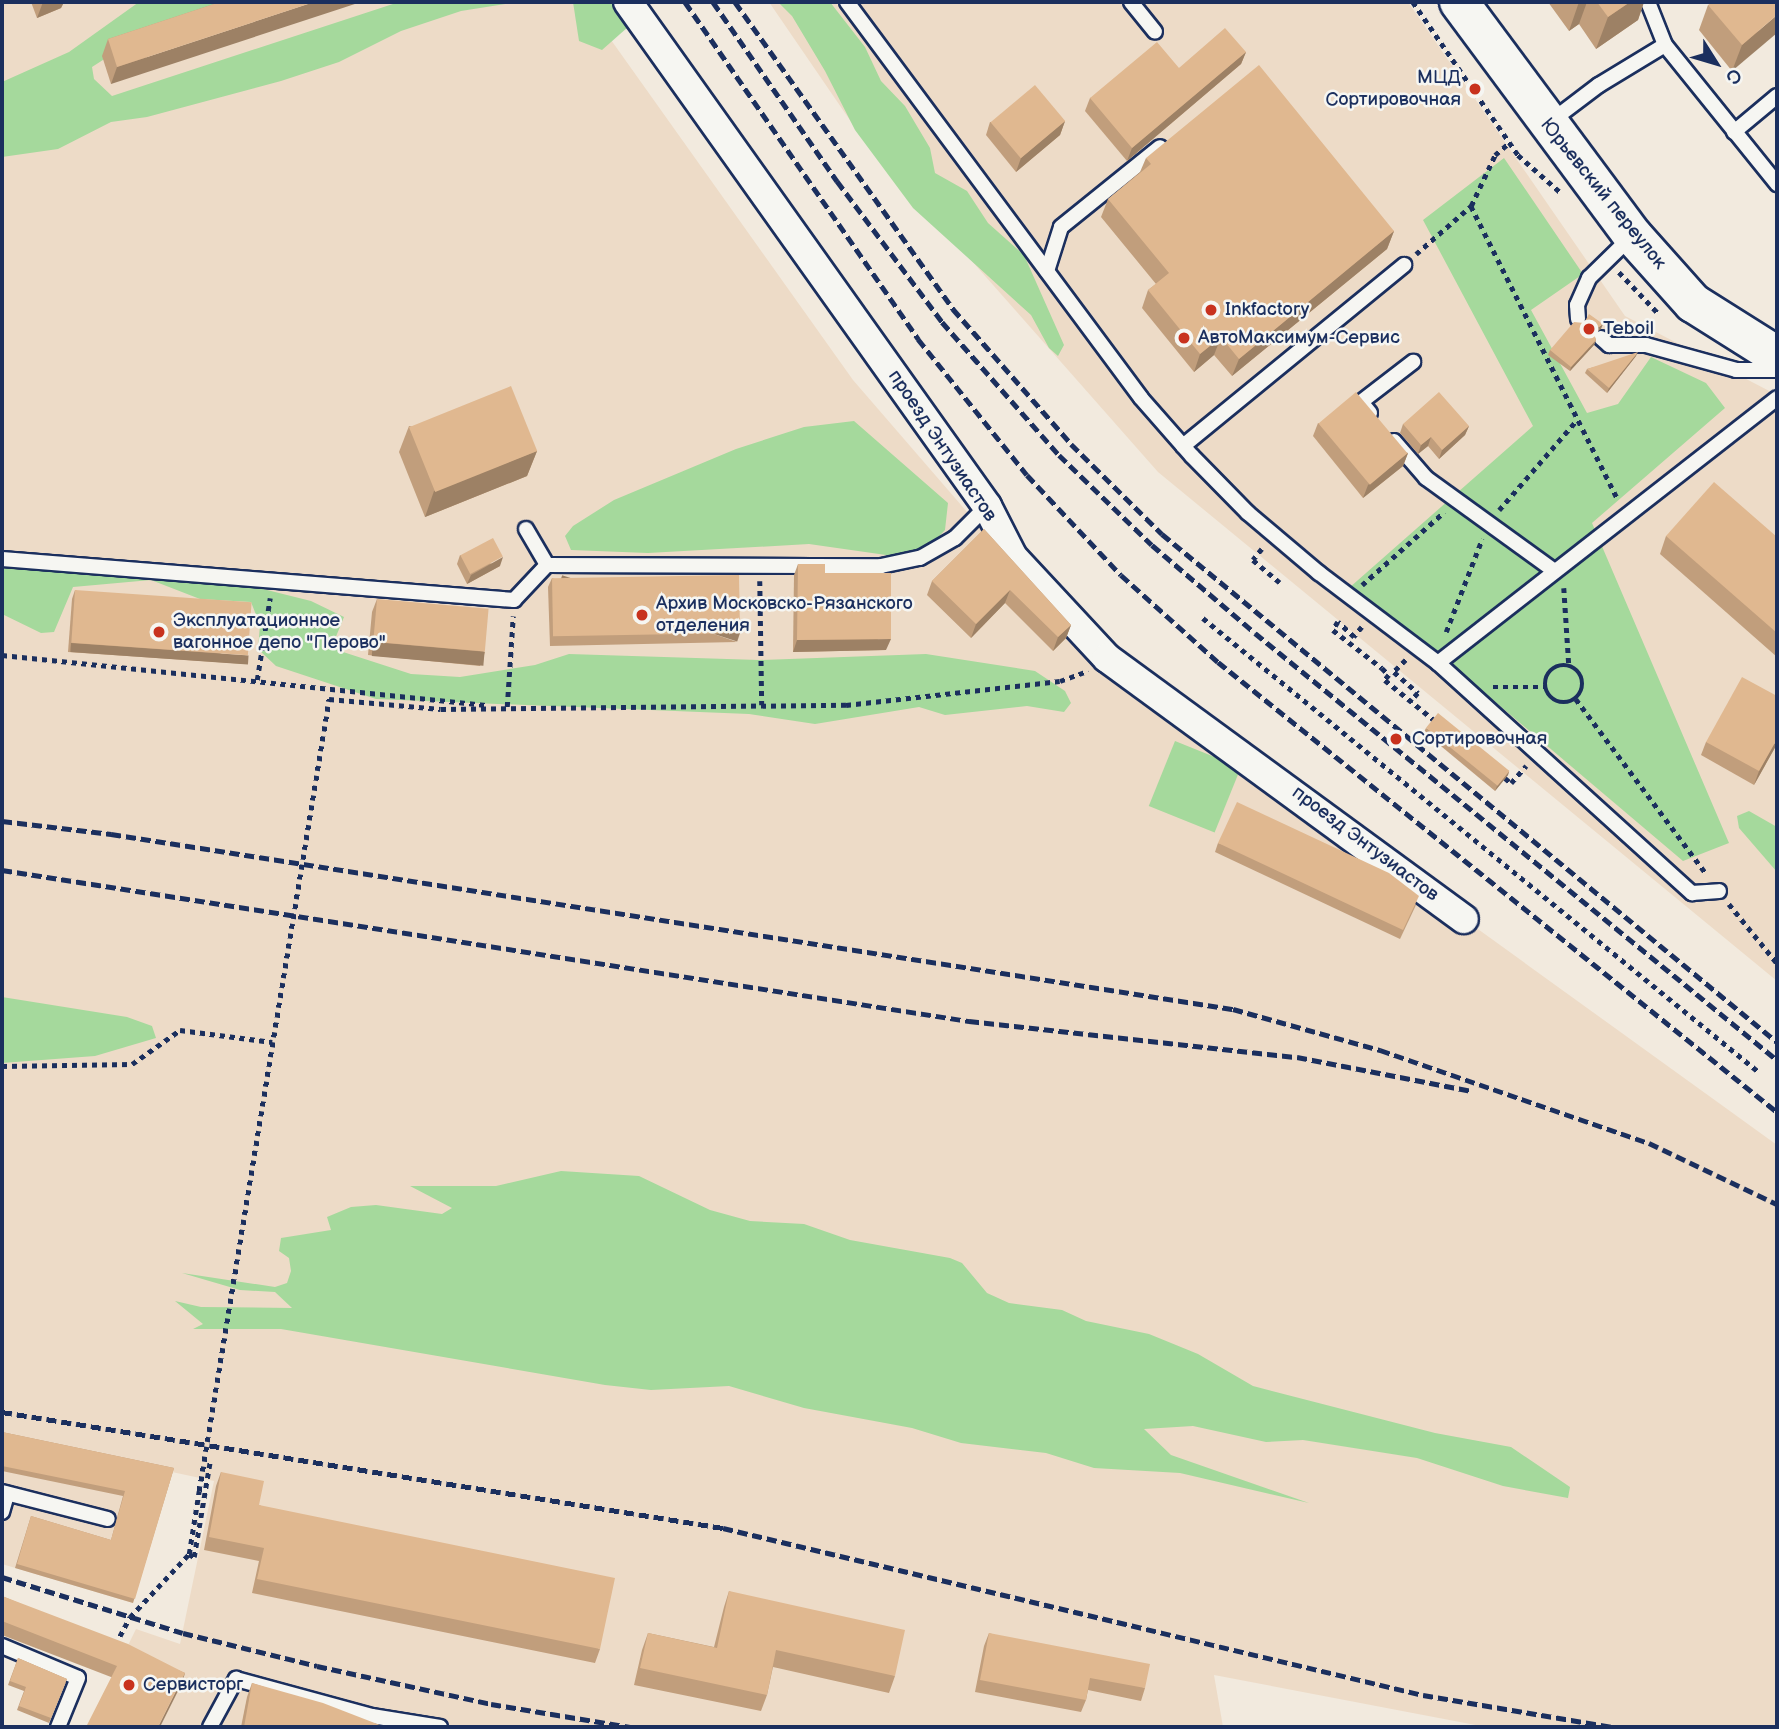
<!DOCTYPE html>
<meta charset="utf-8">
<style>
body{margin:0}
#map{position:relative;width:1779px;height:1729px;overflow:hidden;background:#f2eade;font-family:"Balsamiq Sans",sans-serif}
div>[style]{position:absolute}
.built>*{inset:0;background:#eddbc7}
.green>*{inset:0;background:#a5d99c;transform-origin:0 0}
.path>*{height:4.5px;margin-top:-2.25px;transform-origin:0;background:repeating-linear-gradient(90deg,#1b2f5e 0 5px,transparent 0 10px)}
.path>.ring{margin:-2.25px;padding:0;box-sizing:content-box;background:none;border:4.5px solid #1b2f5e;border-radius:50%}
.roads{filter:drop-shadow(2px 0 #1b2f5e) drop-shadow(-2px 0 #1b2f5e) drop-shadow(0 2px #1b2f5e) drop-shadow(0 -2px #1b2f5e)}
.lane>*{height:14px;margin:-7px;padding:0 7px;transform-origin:7px;border-radius:7px;background:#f6f6f2}
.street>*{height:28px;margin:-14px;padding:0 14px;transform-origin:14px;border-radius:14px;background:#f6f6f2}
.secondary>*{height:38px;margin:-19px;padding:0 19px;transform-origin:19px;border-radius:19px;background:#f6f6f2}
.rail>*{height:5px;margin-top:-2.5px;transform-origin:0;background:repeating-linear-gradient(90deg,#1b2f5e 0 10px,transparent 0 15px)}
.path-bridge>*{height:4.5px;margin-top:-2.25px;transform-origin:0;background:repeating-linear-gradient(90deg,#1b2f5e 0 5px,transparent 0 10px)}
.wall>*{inset:0;background:#c19e7c}
.shaded-wall>*{inset:0;background:#9d8165;transform-origin:0 0}
.building>*{inset:0;background:#e0b890;transform-origin:0 0}
.dots>*{width:19px;height:19px;translate:-50% -50%;box-sizing:border-box;border:4px solid #f6f6f2;border-radius:50%}
span{translate:-50% -50%;white-space:nowrap;text-align:center;line-height:1.15;-webkit-text-stroke:5px #f6f6f2;paint-order:stroke}
.poi-label{font-size:19px;color:#1b2f5e}
.right{translate:-100% -50%;text-align:right}
.left{translate:0 -50%;text-align:left}
.street-label{font-size:19px;color:#1b2f5e}
.frame{position:absolute;inset:0;border:4px solid #1b2f5e;pointer-events:none}
.north{position:absolute;left:1681px;top:28px;width:70px;height:70px;-webkit-text-stroke:5px #f6f6f2;paint-order:stroke;rotate:127deg;font-size:19px;font-weight:700;line-height:28px;text-align:center;color:#1b2f5e}
.north::after{content:'';display:block;margin:auto;width:24px;height:32px;background:#1b2f5e;clip-path:polygon(50% 0,100% 100%,50% 72%,0 100%)}
</style>
<div id="map">
<div class="built">
<div style="clip-path:polygon(2px 2px,584px 2px,853px 380px,1006px 557px,1098px 655px,1777px 1145px,1777px 1727px,1486px 1727px,1214px 1675px,1223px 1727px,88px 1727px,136px 1629px,180px 1644px,214px 1481px,172px 1472px,133px 1603px,2px 1564px)"></div>
<div style="clip-path:polygon(769px 2px,1408px 2px,1625px 316px,1777px 395px,1777px 981px,1158px 472px,858px 132px)"></div>
</div>
<div class="green">
<div style="clip-path:polygon(139px 2px,221px 2px,162px 22px,92px 67px,94px 79px,112px 96px,399px 2px,517px 2px,461px 11px,401px 31px,339px 62px,281px 81px,147px 117px,111px 122px,58px 149px,2px 157px,2px 82px,69px 52px)"></div>
<div style="clip-path:polygon(573px 2px,633px 2px,628px 27px,602px 50px,579px 41px)"></div>
<div style="clip-path:polygon(778px 2px,830px 2px,865px 47px,881px 81px,905px 106px,930px 148px,935px 173px,967px 191px,988px 223px,1024px 255px,1064px 345px,1058px 356px,1049px 348px,1031px 315px,913px 208px,855px 130px,825px 71px,792px 16px)"></div>
<div style="clip-path:polygon(1504px 158px,1583px 274px,1531px 310px,1587px 413px,1618px 404px,1651px 357px,1706px 383px,1725px 408px,1592px 523px,1729px 843px,1683px 861px,1461px 673px,1349px 588px,1533px 426px,1423px 220px)"></div>
<div style="clip-path:polygon(854px 421px,948px 503px,945px 530px,927px 549px,900px 557px,809px 544px,648px 553px,571px 550px,565px 536px,573px 526px,614px 500px,736px 449px,804px 427px)"></div>
<div style="clip-path:polygon(2px 556px,223px 579px,311px 601px,344px 617px,335px 639px,340px 651px,411px 674px,460px 677px,535px 665px,569px 654px,759px 660px,926px 654px,1035px 671px,1065px 691px,1071px 703px,1064px 712px,1027px 706px,945px 715px,919px 707px,815px 724px,749px 714px,376px 699px,276px 666px,258px 649px,260px 625px,251px 602px,200px 599px,151px 580px,73px 587px,54px 632px,41px 633px,2px 614px)"></div>
<div style="left:1175px;top:741px;width:71px;height:70px;rotate:22deg"></div>
<div style="clip-path:polygon(1749px 811px,1777px 827px,1777px 872px,1739px 828px,1737px 816px)"></div>
<div style="clip-path:polygon(2px 997px,127px 1017px,152px 1026px,156px 1038px,95px 1056px,2px 1063px)"></div>
<div style="clip-path:polygon(561px 1171px,639px 1176px,710px 1210px,750px 1221px,804px 1224px,850px 1240px,950px 1258px,962px 1263px,987px 1293px,1009px 1303px,1062px 1310px,1086px 1321px,1149px 1334px,1198px 1354px,1253px 1386px,1435px 1433px,1511px 1447px,1570px 1487px,1568px 1498px,1503px 1486px,1417px 1458px,1303px 1440px,1266px 1442px,1193px 1426px,1144px 1429px,1171px 1455px,1309px 1503px,1180px 1473px,1094px 1468px,1046px 1453px,961px 1443px,912px 1428px,804px 1408px,729px 1386px,651px 1390px,605px 1385px,281px 1329px,193px 1329px,203px 1324px,175px 1301px,201px 1307px,292px 1308px,275px 1292px,240px 1290px,182px 1273px,275px 1287px,287px 1283px,291px 1271px,289px 1258px,279px 1251px,281px 1238px,331px 1230px,327px 1217px,351px 1207px,376px 1205px,442px 1214px,452px 1208px,410px 1186px,496px 1186px)"></div>
</div>
<div class="path">
<div style="left:1413px;top:2px;width:186px;rotate:55.5deg"></div>
<div style="left:1518px;top:155px;width:56px;rotate:41.4deg"></div>
<div style="left:1471px;top:206px;width:329px;rotate:63.4deg"></div>
<div style="left:1416px;top:254px;width:73px;rotate:-41.1deg"></div>
<div style="left:1471px;top:206px;width:56px;rotate:-64.8deg"></div>
<div style="left:1495px;top:155px;width:20px;rotate:-41deg"></div>
<div style="left:1619px;top:272px;width:58px;rotate:46.4deg"></div>
<div style="left:1499px;top:510px;width:119px;rotate:-49.1deg"></div>
<div style="left:1262px;top:549px;width:14px;rotate:129deg"></div>
<div style="left:1253px;top:560px;width:35px;rotate:40deg"></div>
<div style="left:760px;top:581px;width:124px;rotate:89.1deg"></div>
<div style="left:1362px;top:585px;width:110px;rotate:-41.7deg"></div>
<div style="left:1564px;top:588px;width:77px;rotate:86.3deg"></div>
<div style="left:1203px;top:618px;width:719px;rotate:39.24deg"></div>
<div style="left:1362px;top:627px;width:13px;rotate:129deg"></div>
<div style="left:1354px;top:637px;width:22px;rotate:-137deg"></div>
<div style="left:1338px;top:622px;width:9px;rotate:122deg"></div>
<div style="left:1333px;top:630px;width:62px;rotate:37.8deg"></div>
<div style="left:1382px;top:668px;width:10px;rotate:45deg"></div>
<div style="left:1389px;top:675px;width:6px;rotate:129deg"></div>
<div style="left:1385px;top:680px;width:63px;rotate:39.2deg"></div>
<div style="left:1446px;top:632px;width:100px;rotate:-68.8deg"></div>
<div style="left:2px;top:655px;width:489px;rotate:5.9deg"></div>
<div style="left:1406px;top:660px;width:17px;rotate:135deg"></div>
<div style="left:1394px;top:672px;width:32px;rotate:41deg"></div>
<div style="left:1418px;top:693px;width:11px;rotate:131deg"></div>
<div class="ring" style="left:1545px;top:665px;width:33.5px;height:33.5px"></div>
<div style="left:257px;top:680px;width:83px;rotate:-81deg"></div>
<div style="left:1493px;top:687px;width:52px"></div>
<div style="left:329px;top:699px;width:112px;rotate:5.1deg"></div>
<div style="left:441px;top:709px;width:405px;rotate:-0.6deg"></div>
<div style="left:846px;top:705px;width:215px;rotate:-6.4deg"></div>
<div style="left:1060px;top:681px;width:30px;rotate:-20deg"></div>
<div style="left:1576px;top:699px;width:219px;rotate:53.3deg"></div>
<div style="left:507px;top:707px;width:91px;rotate:-86.2deg"></div>
<div style="left:1505px;top:778px;width:8px;rotate:40deg"></div>
<div style="left:1511px;top:783px;width:23px;rotate:-49deg"></div>
<div style="left:1729px;top:904px;width:76px;rotate:50.9deg"></div>
<div style="left:2px;top:1066px;width:130px;rotate:-0.9deg"></div>
<div style="left:132px;top:1064px;width:59px;rotate:-35.3deg"></div>
<div style="left:180px;top:1030px;width:93px;rotate:7.4deg"></div>
<div style="left:189px;top:1554px;width:64px;rotate:-81deg"></div>
<div style="left:115px;top:1645px;width:32px;rotate:-62deg"></div>
<div style="left:130px;top:1617px;width:86px;rotate:-46.9deg"></div>
<div style="left:189px;top:1554px;width:6px;rotate:31deg"></div>
<div style="left:194px;top:1557px;width:97px;rotate:-80.5deg"></div>
</div>
<div class="roads">
<div class="lane">
<div style="left:847px;top:2px;width:493px;rotate:53.4deg"></div>
<div style="left:1141px;top:398px;width:77px;rotate:48.7deg"></div>
<div style="left:1192px;top:456px;width:80px;rotate:45.5deg"></div>
<div style="left:1248px;top:513px;width:93px;rotate:40.2deg"></div>
<div style="left:1319px;top:573px;width:149px;rotate:37.1deg"></div>
<div style="left:1438px;top:663px;width:430px;rotate:-38deg"></div>
<div style="left:1131px;top:2px;width:38px;rotate:51deg"></div>
<div style="left:1648px;top:2px;width:46px;rotate:68.4deg"></div>
<div style="left:1665px;top:45px;width:179px;rotate:51.1deg"></div>
<div style="left:1550px;top:122px;width:61px;rotate:-37.1deg"></div>
<div style="left:1599px;top:85px;width:77px;rotate:-31.2deg"></div>
<div style="left:1734px;top:132px;width:56px;rotate:-39.9deg"></div>
<div style="left:1047px;top:271px;width:46px;rotate:-72.3deg"></div>
<div style="left:1061px;top:227px;width:127px;rotate:-38.9deg"></div>
<div style="left:1578px;top:319px;width:14px;rotate:-94deg"></div>
<div style="left:1577px;top:305px;width:30px;rotate:-66deg"></div>
<div style="left:1589px;top:278px;width:60px;rotate:-44.3deg"></div>
<div style="left:1601px;top:338px;width:11px;rotate:41deg"></div>
<div style="left:1609px;top:345px;width:37px"></div>
<div style="left:1646px;top:345px;width:93px;rotate:15.5deg"></div>
<div style="left:1736px;top:370px;width:41px"></div>
<div style="left:1370px;top:413px;width:14px;rotate:-129deg"></div>
<div style="left:1361px;top:402px;width:66px;rotate:-37.6deg"></div>
<div style="left:1394px;top:441px;width:49px;rotate:49.1deg"></div>
<div style="left:1426px;top:478px;width:157px;rotate:35.9deg"></div>
<div style="left:1183px;top:446px;width:286px;rotate:-39.3deg"></div>
<div style="left:526px;top:529px;width:42px;rotate:59.7deg"></div>
<div style="left:2px;top:559px;width:514px;rotate:4.58deg"></div>
<div style="left:514px;top:600px;width:48px;rotate:-46.7deg"></div>
<div style="left:547px;top:565px;width:334px;rotate:0.2deg"></div>
<div style="left:881px;top:566px;width:40px;rotate:-12deg"></div>
<div style="left:920px;top:558px;width:40px;rotate:-29.7deg"></div>
<div style="left:955px;top:538px;width:45px;rotate:-45deg"></div>
<div style="left:1438px;top:663px;width:343px;rotate:42.2deg"></div>
<div style="left:1692px;top:893px;width:27px;rotate:-4deg"></div>
<div style="left:2px;top:1492px;width:109px;rotate:14.3deg"></div>
<div style="left:2px;top:1512px;width:19px;rotate:-74deg"></div>
<div style="left:2px;top:1646px;width:82px;rotate:22.8deg"></div>
<div style="left:78px;top:1678px;width:53px;rotate:112.2deg"></div>
<div style="left:210px;top:1727px;width:55px;rotate:-61.6deg"></div>
<div style="left:236px;top:1679px;width:141px;rotate:15.2deg"></div>
<div style="left:372px;top:1716px;width:69px;rotate:9.2deg"></div>
</div>
<div class="street">
<div style="left:628px;top:2px;width:619px;rotate:54.54deg"></div>
<div style="left:987px;top:506px;width:57px;rotate:63deg"></div>
<div style="left:1013px;top:557px;width:138px;rotate:47.1deg"></div>
<div style="left:1107px;top:658px;width:442px;rotate:36.2deg"></div>
</div>
<div class="secondary">
<div style="left:1459px;top:2px;width:292px;rotate:53.4deg"></div>
<div style="left:1633px;top:236px;width:90px;rotate:48.2deg"></div>
<div style="left:1693px;top:303px;width:99px;rotate:32.2deg"></div>
</div>
</div>
<div class="rail">
<div style="left:685px;top:2px;width:410px;rotate:55.3deg"></div>
<div style="left:918px;top:339px;width:174px;rotate:51.3deg"></div>
<div style="left:1027px;top:475px;width:137px;rotate:46.8deg"></div>
<div style="left:1121px;top:575px;width:130px;rotate:41.9deg"></div>
<div style="left:1218px;top:662px;width:718px;rotate:38.83deg"></div>
<div style="left:713px;top:2px;width:218px;rotate:55.3deg"></div>
<div style="left:837px;top:181px;width:176px;rotate:53.3deg"></div>
<div style="left:942px;top:322px;width:177px;rotate:48.7deg"></div>
<div style="left:1059px;top:455px;width:129px;rotate:44.1deg"></div>
<div style="left:1152px;top:545px;width:135px;rotate:40.5deg"></div>
<div style="left:1255px;top:633px;width:674px;rotate:39.28deg"></div>
<div style="left:735px;top:2px;width:377px;rotate:54.6deg"></div>
<div style="left:953px;top:309px;width:179px;rotate:48.8deg"></div>
<div style="left:1071px;top:444px;width:128px;rotate:44.7deg"></div>
<div style="left:1162px;top:534px;width:798px;rotate:39.56deg"></div>
<div style="left:2px;top:821px;width:110px;rotate:6.8deg"></div>
<div style="left:111px;top:834px;width:1136px;rotate:8.87deg"></div>
<div style="left:1233px;top:1009px;width:153px;rotate:15.6deg"></div>
<div style="left:1380px;top:1050px;width:285px;rotate:19.1deg"></div>
<div style="left:1649px;top:1143px;width:142px;rotate:25.5deg"></div>
<div style="left:2px;top:870px;width:979px;rotate:8.88deg"></div>
<div style="left:969px;top:1021px;width:330px;rotate:6.3deg"></div>
<div style="left:1297px;top:1057px;width:178px;rotate:11deg"></div>
<div style="left:2px;top:1412px;width:730px;rotate:9.14deg"></div>
<div style="left:723px;top:1528px;width:720px;rotate:13.42deg"></div>
<div style="left:1423px;top:1695px;width:192px;rotate:9.6deg"></div>
<div style="left:2px;top:1577px;width:189px;rotate:17.2deg"></div>
<div style="left:183px;top:1633px;width:138px;rotate:13.8deg"></div>
<div style="left:317px;top:1666px;width:178px;rotate:12.3deg"></div>
<div style="left:491px;top:1704px;width:141px;rotate:9.4deg"></div>
<div style="left:1142px;top:1727px;width:183px"></div>
</div>
<div class="path-bridge">
<div style="left:199px;top:1491px;width:803px;rotate:-80.68deg"></div>
</div>
<div class="wall">
<div style="clip-path:polygon(31px 2px,64px 2px,61px 8px,37px 18px)"></div>
<div style="clip-path:polygon(220px 2px,111px 84px,102px 56px,108px 39px)"></div>
<div style="clip-path:polygon(1548px 2px,1644px 2px,1638px 20px,1596px 49px,1579px 24px,1569px 31px)"></div>
<div style="clip-path:polygon(1777px 2px,1732px 71px,1699px 30px,1708px 5px)"></div>
<div style="clip-path:polygon(1246px 52px,1241px 64px,1127px 161px,1085px 111px,1090px 98px,1179px 68px)"></div>
<div style="clip-path:polygon(1065px 121px,1060px 135px,1016px 172px,986px 135px,990px 122px)"></div>
<div style="clip-path:polygon(1146px 158px,1394px 231px,1387px 249px,1232px 376px,1214px 355px,1194px 372px,1142px 308px,1148px 290px,1156px 284px,1101px 217px,1108px 199px,1140px 172px)"></div>
<div style="clip-path:polygon(1601px 329px,1594px 334px,1596px 340px,1594px 345px,1570px 371px,1548px 355px,1550px 350px)"></div>
<div style="clip-path:polygon(1636px 356px,1607px 393px,1585px 373px,1587px 369px)"></div>
<div style="clip-path:polygon(1318px 423px,1408px 453px,1403px 466px,1363px 498px,1313px 436px)"></div>
<div style="clip-path:polygon(1403px 424px,1469px 426px,1465px 435px,1439px 459px,1428px 446px,1418px 454px,1400px 433px)"></div>
<div style="clip-path:polygon(409px 426px,537px 451px,527px 476px,425px 517px,399px 452px)"></div>
<div style="clip-path:polygon(984px 529px,1071px 625px,1066px 638px,1053px 651px,1005px 603px,971px 638px,927px 595px,932px 581px)"></div>
<div style="clip-path:polygon(1666px 536px,1777px 537px,1777px 657px,1660px 554px)"></div>
<div style="clip-path:polygon(460px 555px,500px 566px,467px 584px,457px 564px)"></div>
<div style="clip-path:polygon(798px 564px,825px 573px,886px 650px,793px 652px,794px 575px)"></div>
<div style="clip-path:polygon(552px 578px,737px 642px,550px 646px,548px 587px)"></div>
<div style="clip-path:polygon(75px 590px,245px 664px,68px 652px,72px 599px)"></div>
<div style="clip-path:polygon(377px 599px,485px 652px,480px 666px,368px 655px,372px 612px)"></div>
<div style="clip-path:polygon(1426px 728px,1509px 771px,1508px 775px,1495px 791px,1424px 732px)"></div>
<div style="clip-path:polygon(1706px 742px,1777px 744px,1754px 785px,1701px 755px)"></div>
<div style="clip-path:polygon(1218px 843px,1416px 905px,1400px 939px,1215px 852px)"></div>
<div style="clip-path:polygon(2px 1432px,174px 1468px,133px 1603px,15px 1568px,31px 1516px,111px 1540px,123px 1496px,2px 1471px)"></div>
<div style="clip-path:polygon(221px 1472px,259px 1505px,600px 1649px,595px 1663px,252px 1593px,259px 1561px,204px 1550px,216px 1486px)"></div>
<div style="clip-path:polygon(729px 1591px,895px 1676px,889px 1693px,773px 1667px,767px 1695px,761px 1711px,634px 1685px,642px 1650px,648px 1633px,714px 1647px,724px 1607px)"></div>
<div style="clip-path:polygon(2px 1596px,185px 1673px,181px 1685px,111px 1677px,2px 1635px)"></div>
<div style="clip-path:polygon(989px 1633px,1145px 1688px,1141px 1701px,1088px 1690px,1086px 1700px,1081px 1712px,975px 1692px,984px 1646px)"></div>
<div style="clip-path:polygon(18px 1658px,67px 1679px,49px 1723px,17px 1710px,24px 1691px,8px 1685px)"></div>
<div style="clip-path:polygon(252px 1683px,385px 1727px,241px 1727px,247px 1697px)"></div>
</div>
<div class="shaded-wall">
<div style="clip-path:polygon(43px 2px,64px 2px,61px 8px,37px 18px)"></div>
<div style="clip-path:polygon(314px 2px,361px 2px,111px 84px,117px 67px)"></div>
<div style="clip-path:polygon(1579px 2px,1587px 2px,1579px 24px,1569px 31px)"></div>
<div style="clip-path:polygon(1630px 2px,1644px 2px,1638px 20px,1596px 49px,1608px 17px)"></div>
<div style="clip-path:polygon(1777px 15px,1777px 33px,1732px 71px,1742px 45px)"></div>
<div style="clip-path:polygon(1246px 52px,1241px 64px,1127px 161px,1132px 148px)"></div>
<div style="clip-path:polygon(1065px 121px,1060px 135px,1016px 172px,1021px 158px)"></div>
<div style="clip-path:polygon(1394px 231px,1387px 249px,1232px 376px,1239px 359px)"></div>
<div style="clip-path:polygon(1603px 324px,1601px 329px,1592px 335px,1593px 331px)"></div>
<div style="clip-path:polygon(1221px 337px,1214px 355px,1194px 372px,1200px 354px)"></div>
<div style="clip-path:polygon(1596px 340px,1594px 345px,1570px 371px,1571px 367px)"></div>
<div style="clip-path:polygon(1638px 352px,1636px 356px,1607px 393px,1609px 388px)"></div>
<div style="clip-path:polygon(1469px 426px,1465px 435px,1439px 459px,1442px 450px)"></div>
<div style="clip-path:polygon(1431px 437px,1428px 446px,1418px 454px,1421px 445px)"></div>
<div style="clip-path:polygon(537px 451px,527px 476px,425px 517px,434px 491px)"></div>
<div style="clip-path:polygon(1408px 453px,1403px 466px,1363px 498px,1368px 485px)"></div>
<div style="clip-path:polygon(503px 557px,500px 566px,467px 584px,471px 575px)"></div>
<div style="clip-path:polygon(1010px 590px,1005px 603px,971px 638px,976px 624px)"></div>
<div style="clip-path:polygon(1071px 625px,1066px 638px,1053px 651px,1058px 637px)"></div>
<div style="left:740px;top:633px;width:9px;height:187px;rotate:108deg"></div>
<div style="clip-path:polygon(891px 639px,886px 650px,793px 652px,797px 640px)"></div>
<div style="left:373px;top:642px;width:112px;height:14px;rotate:5deg"></div>
<div style="left:71px;top:643px;width:178px;height:9px;rotate:4deg"></div>
<div style="clip-path:polygon(1777px 739px,1777px 744px,1754px 785px,1759px 771px)"></div>
<div style="clip-path:polygon(1509px 771px,1508px 775px,1495px 791px,1497px 786px)"></div>
<div style="clip-path:polygon(185px 1673px,181px 1685px,160px 1727px,158px 1727px)"></div>
</div>
<div class="building">
<div style="clip-path:polygon(220px 2px,314px 2px,117px 67px,108px 39px)"></div>
<div style="clip-path:polygon(1597px 2px,1630px 2px,1608px 17px)"></div>
<div style="clip-path:polygon(1712px 2px,1777px 2px,1777px 15px,1742px 45px,1708px 5px)"></div>
<div style="clip-path:polygon(1225px 28px,1246px 52px,1132px 148px,1090px 98px,1157px 42px,1179px 68px)"></div>
<div style="clip-path:polygon(1259px 65px,1394px 231px,1239px 359px,1221px 337px,1200px 354px,1148px 290px,1169px 273px,1108px 199px,1151px 164px,1146px 158px)"></div>
<div style="left:1035px;top:85px;width:47px;height:58px;rotate:50deg"></div>
<div style="clip-path:polygon(1589px 314px,1603px 324px,1593px 331px,1596px 340px,1571px 367px,1550px 350px,1574px 322px,1584px 323px)"></div>
<div style="clip-path:polygon(1638px 352px,1609px 388px,1587px 369px)"></div>
<div style="left:511px;top:386px;width:70px;height:110px;rotate:68deg"></div>
<div style="left:1356px;top:392px;width:80px;height:49px;rotate:50deg"></div>
<div style="clip-path:polygon(1439px 392px,1469px 426px,1442px 450px,1431px 437px,1421px 445px,1403px 424px)"></div>
<div style="clip-path:polygon(1714px 482px,1777px 537px,1777px 633px,1666px 536px)"></div>
<div style="clip-path:polygon(984px 529px,1071px 625px,1058px 637px,1010px 590px,976px 624px,932px 581px)"></div>
<div style="left:493px;top:538px;width:21px;height:37px;rotate:62deg"></div>
<div style="clip-path:polygon(798px 564px,825px 564px,825px 573px,891px 573px,891px 639px,797px 640px)"></div>
<div style="left:739px;top:575px;width:58px;height:187px;rotate:89deg"></div>
<div style="left:75px;top:590px;width:177px;height:53px;rotate:4deg"></div>
<div style="left:377px;top:599px;width:112px;height:43px;rotate:5deg"></div>
<div style="clip-path:polygon(1742px 677px,1777px 696px,1777px 739px,1759px 771px,1706px 742px)"></div>
<div style="left:1438px;top:713px;width:92px;height:19px;rotate:39deg"></div>
<div style="clip-path:polygon(1237px 802px,1389px 873px,1419px 896px,1403px 930px,1218px 843px)"></div>
<div style="clip-path:polygon(2px 1432px,174px 1468px,135px 1599px,17px 1564px,31px 1516px,111px 1540px,125px 1491px,2px 1466px)"></div>
<div style="clip-path:polygon(221px 1472px,264px 1481px,259px 1505px,615px 1578px,600px 1649px,257px 1579px,264px 1548px,209px 1537px)"></div>
<div style="clip-path:polygon(729px 1591px,905px 1630px,895px 1676px,776px 1650px,767px 1695px,640px 1668px,648px 1633px,717px 1648px)"></div>
<div style="clip-path:polygon(2px 1596px,128px 1644px,185px 1673px,158px 1727px,86px 1727px,117px 1666px,2px 1621px)"></div>
<div style="clip-path:polygon(989px 1633px,1150px 1664px,1145px 1688px,1090px 1678px,1086px 1700px,980px 1680px)"></div>
<div style="clip-path:polygon(18px 1658px,67px 1679px,51px 1718px,19px 1706px,26px 1687px,10px 1681px)"></div>
<div style="clip-path:polygon(252px 1683px,323px 1703px,385px 1727px,244px 1727px)"></div>
</div>
<div class="dots">
<div style="left:1475px;top:89px;background:#c8321e"></div>
<div style="left:1211px;top:310px;background:#c8321e"></div>
<div style="left:1589px;top:329px;background:#c8321e"></div>
<div style="left:1184px;top:338px;background:#c8321e"></div>
<div style="left:642px;top:615px;background:#c8321e"></div>
<div style="left:159px;top:632px;background:#c8321e"></div>
<div style="left:1396px;top:739px;background:#c8321e"></div>
<div style="left:129px;top:1685px;background:#c8321e"></div>
</div>
<div class="poi-label">
<span class="right" style="left:1461px;top:89px">МЦД<br>Сортировочная</span>
<span class="left" style="left:1225px;top:310px">Inkfactory</span>
<span class="left" style="left:1603px;top:329px">Teboil</span>
<span class="left" style="left:1198px;top:338px">АвтоМаксимум-Сервиc</span>
<span class="left" style="left:656px;top:615px">Архив Московско-Рязанского<br>отделения</span>
<span class="left" style="left:173px;top:632px">Эксплуатационное<br>вагонное депо "Перово"</span>
<span class="left" style="left:1412px;top:739px">Сортировочная</span>
<span class="left" style="left:143px;top:1685px">Сервисторг</span>
</div>
<div class="street-label">
<span style="left:1603px;top:194px;rotate:51deg">Юрьевский переулок</span>
<span style="left:942px;top:446px;rotate:56deg">проезд Энтузиастов</span>
<span style="left:1365px;top:844px;rotate:37deg">проезд Энтузиастов</span>
</div>
<div class="frame"></div>
<div class="north">С</div>
</div>
